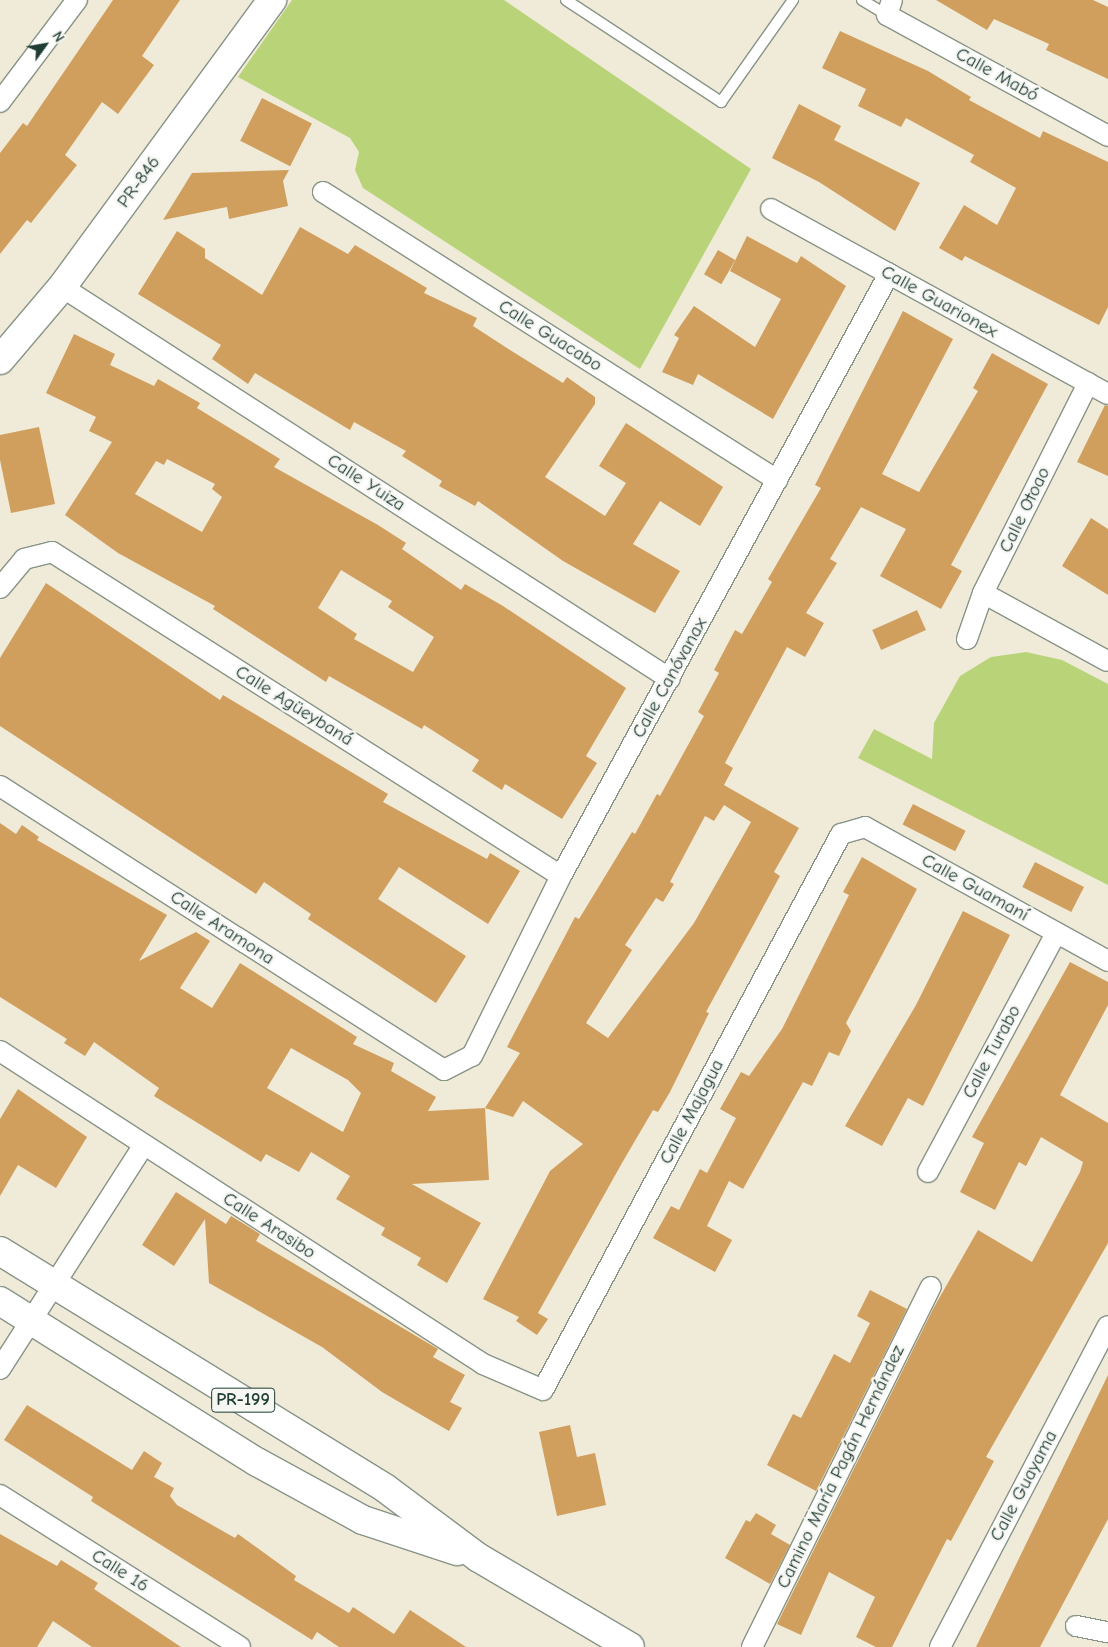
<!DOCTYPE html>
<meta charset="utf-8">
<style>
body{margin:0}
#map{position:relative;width:1108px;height:1647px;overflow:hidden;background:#f0ebd8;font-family:"Comic Neue",sans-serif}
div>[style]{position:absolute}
.green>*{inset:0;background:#b9d378}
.building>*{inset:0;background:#d09f5e;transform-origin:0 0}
.roads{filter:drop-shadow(1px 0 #889486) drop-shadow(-1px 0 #889486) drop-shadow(0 1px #889486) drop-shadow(0 -1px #889486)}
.lane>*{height:10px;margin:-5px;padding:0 5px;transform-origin:5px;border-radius:5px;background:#fff}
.street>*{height:20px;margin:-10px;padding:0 10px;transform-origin:10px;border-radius:10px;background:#fff}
.secondary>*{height:28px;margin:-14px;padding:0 14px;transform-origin:14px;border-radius:14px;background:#fff}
.primary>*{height:28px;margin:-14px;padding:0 14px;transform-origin:14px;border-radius:14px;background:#fff}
span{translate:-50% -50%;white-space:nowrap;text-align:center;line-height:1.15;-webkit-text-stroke:5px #f6f6f2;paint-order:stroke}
.shield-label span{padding:1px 4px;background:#f6f6f2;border:1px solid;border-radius:4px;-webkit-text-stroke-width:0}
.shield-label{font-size:18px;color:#1f3d34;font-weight:700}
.street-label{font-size:19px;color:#1f3d34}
.north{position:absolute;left:20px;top:20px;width:50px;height:50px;-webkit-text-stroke:4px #f6f6f2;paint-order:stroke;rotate:58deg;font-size:14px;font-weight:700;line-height:20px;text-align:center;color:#1f3d34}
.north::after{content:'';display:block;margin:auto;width:18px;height:22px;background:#1f3d34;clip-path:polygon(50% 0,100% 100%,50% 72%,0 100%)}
</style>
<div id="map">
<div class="green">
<div style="clip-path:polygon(292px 0,504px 0,751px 169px,640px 369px,363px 188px,355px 170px,359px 152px,350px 138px,238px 77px)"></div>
<div style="clip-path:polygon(1026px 652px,1062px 660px,1108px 684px,1108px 885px,858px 758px,874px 729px,932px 759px,934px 723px,960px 676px,991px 657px)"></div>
</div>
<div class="building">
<div style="clip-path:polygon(113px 0,180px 0,142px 56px,154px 65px,118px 114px,102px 102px,65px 155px,77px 165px,31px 223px,27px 220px,0 254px,0 153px,23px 123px,27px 126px)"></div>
<div style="clip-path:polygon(936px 0,1093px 0,1108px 7px,1108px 79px,1046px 50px,1049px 44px,994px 19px,987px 30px)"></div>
<div style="clip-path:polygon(840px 31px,928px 71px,971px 97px,969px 100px,1040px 138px,1043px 131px,1108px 162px,1108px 307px,1099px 325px,965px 256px,962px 261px,939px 248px,964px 205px,997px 225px,1016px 188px,970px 162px,974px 155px,906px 118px,901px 127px,858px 106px,866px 89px,822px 68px)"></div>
<div style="left:262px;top:98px;width:56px;height:48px;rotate:27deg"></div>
<div style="clip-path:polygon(799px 104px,841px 126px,834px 140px,920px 183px,895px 231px,819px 182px,772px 158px)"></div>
<div style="clip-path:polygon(289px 170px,283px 181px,288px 206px,229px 219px,227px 207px,163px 220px,192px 173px)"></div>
<div style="clip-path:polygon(300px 227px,348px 254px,355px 245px,427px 288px,424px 293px,477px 318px,473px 326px,510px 350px,563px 383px,567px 377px,595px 397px,595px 404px,545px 477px,605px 516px,626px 483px,599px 466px,626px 423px,723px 487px,700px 526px,660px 501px,633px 544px,680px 571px,655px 613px,563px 561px,478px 501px,475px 506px,439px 486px,442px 481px,402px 456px,406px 451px,354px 422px,350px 430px,255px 373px,248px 384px,212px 359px,221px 345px,138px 294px,177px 231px,205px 249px,205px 258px,262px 295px)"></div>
<div style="clip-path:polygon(747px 236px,797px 263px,801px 256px,846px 286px,773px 419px,698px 374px,693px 385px,662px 372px,679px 338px,674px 335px,694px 306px,755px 347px,781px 299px,730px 271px)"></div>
<div style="left:718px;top:250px;width:20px;height:28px;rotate:30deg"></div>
<div style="clip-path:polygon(evenodd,903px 311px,953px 339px,882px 474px,919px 492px,978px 391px,973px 388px,992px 353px,1048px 384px,951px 565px,962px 571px,941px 609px,880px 576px,906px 529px,861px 507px,830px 559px,837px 563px,806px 613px,824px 623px,805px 657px,787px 647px,725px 763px,733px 768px,724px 785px,799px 828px,774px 872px,780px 876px,706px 1012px,709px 1013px,670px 1092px,658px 1112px,653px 1110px,622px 1163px,538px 1313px,548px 1319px,537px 1335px,516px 1321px,519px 1317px,483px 1299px,550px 1171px,583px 1144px,523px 1101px,513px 1117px,485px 1108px,520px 1053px,507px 1047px,575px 917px,579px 919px,632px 832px,635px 834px,657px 794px,660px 796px,704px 716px,698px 712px,719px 673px,714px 670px,735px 630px,742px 634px,772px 582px,768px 579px,821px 488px,815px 485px,903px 311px,724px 805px,751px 822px,694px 923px,608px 1038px,586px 1023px,632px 950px,625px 945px,656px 898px,663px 902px,674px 884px,670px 882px,705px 816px,714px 821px,724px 805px)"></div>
<div style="clip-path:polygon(evenodd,74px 334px,115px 354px,110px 365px,154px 386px,158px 379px,200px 403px,197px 408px,280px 459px,274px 467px,378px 525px,406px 543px,402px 549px,461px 590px,465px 584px,503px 606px,626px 688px,586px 756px,597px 763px,562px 819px,505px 784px,502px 790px,472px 771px,479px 760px,424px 725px,422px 729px,329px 676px,326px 682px,213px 609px,215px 606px,118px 553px,65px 515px,112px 442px,89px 431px,96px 417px,46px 393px,74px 334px,167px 459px,215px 484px,212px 489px,222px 497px,202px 532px,135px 494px,156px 461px,164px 465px,167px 459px,74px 334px,341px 570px,392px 601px,388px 607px,434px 637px,413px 672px,354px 639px,357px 634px,318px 608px,341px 570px)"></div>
<div style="clip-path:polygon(1105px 405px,1108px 406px,1108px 476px,1077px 462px)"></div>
<div style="clip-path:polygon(39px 427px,55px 504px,11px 513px,0 460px,0 435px)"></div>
<div style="clip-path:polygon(1091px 518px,1108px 529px,1108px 595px,1062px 566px)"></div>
<div style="clip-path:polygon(46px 583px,220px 700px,223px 695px,388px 794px,383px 802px,487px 859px,490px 853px,520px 871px,488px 924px,399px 867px,378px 899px,466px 956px,436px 1003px,308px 919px,311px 914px,264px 882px,256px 894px,0 726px,0 658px)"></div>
<div style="left:917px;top:610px;width:22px;height:49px;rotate:66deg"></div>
<div style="left:913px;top:804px;width:59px;height:23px;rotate:27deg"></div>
<div style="clip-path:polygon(evenodd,0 823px,16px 834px,22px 825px,39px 837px,37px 840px,167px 915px,139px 961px,196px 932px,210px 941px,180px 988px,212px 1008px,240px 963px,357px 1037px,353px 1044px,394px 1063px,391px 1071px,436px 1097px,428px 1111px,485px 1108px,489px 1180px,412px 1184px,481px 1223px,447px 1283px,417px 1265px,421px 1258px,381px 1235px,385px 1228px,336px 1199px,350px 1176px,311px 1152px,299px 1172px,266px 1154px,261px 1162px,154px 1096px,159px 1088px,94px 1042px,85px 1056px,64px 1043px,67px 1039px,0 997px,0 823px,291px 1048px,348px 1080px,361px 1093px,343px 1132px,267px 1088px,291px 1048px)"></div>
<div style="clip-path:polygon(862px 857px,917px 889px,846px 1023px,851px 1031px,839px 1056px,829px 1052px,812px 1086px,803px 1082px,743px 1189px,729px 1181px,707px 1226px,732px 1240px,715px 1272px,653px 1238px,671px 1206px,679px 1210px,700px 1169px,707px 1173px,736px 1118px,720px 1109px,741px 1072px,749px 1076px,782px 1029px,849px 895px,843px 892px)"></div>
<div style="left:1035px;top:862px;width:55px;height:28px;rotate:27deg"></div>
<div style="clip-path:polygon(963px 911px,1010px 935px,923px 1106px,908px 1098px,882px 1146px,845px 1126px,916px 1005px)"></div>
<div style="clip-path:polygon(1070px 962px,1108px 982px,1108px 1005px,1060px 1095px,1108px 1123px,1108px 1243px,986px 1457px,994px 1461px,951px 1541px,947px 1539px,892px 1647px,876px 1647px,856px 1637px,875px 1597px,829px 1572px,801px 1635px,777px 1624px,933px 1309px,978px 1230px,1032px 1262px,1080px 1172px,1083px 1162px,1041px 1137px,1026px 1166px,1019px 1162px,995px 1210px,960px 1192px,984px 1143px,972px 1137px)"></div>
<div style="clip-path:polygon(18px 1089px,87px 1137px,56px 1188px,18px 1165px,0 1196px,0 1119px)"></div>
<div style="clip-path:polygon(176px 1192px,226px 1224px,231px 1216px,249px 1227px,260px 1234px,256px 1241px,438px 1349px,433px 1357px,465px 1375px,450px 1402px,462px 1408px,449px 1431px,382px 1392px,322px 1347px,209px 1283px,205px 1219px,174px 1266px,142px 1245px)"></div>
<div style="clip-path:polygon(870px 1290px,907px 1309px,816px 1491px,767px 1465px,793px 1414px,801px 1418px,834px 1354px,850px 1363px,870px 1323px,857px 1316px)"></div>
<div style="clip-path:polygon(1108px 1375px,1108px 1519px,1040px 1647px,976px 1647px)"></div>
<div style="clip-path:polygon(27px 1405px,132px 1470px,144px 1451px,162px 1463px,154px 1477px,174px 1488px,170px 1496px,177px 1505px,235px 1538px,238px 1534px,296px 1576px,294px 1580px,349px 1613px,353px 1607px,394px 1634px,410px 1610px,466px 1647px,339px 1647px,317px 1632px,312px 1640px,91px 1501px,93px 1497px,4px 1440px)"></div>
<div style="clip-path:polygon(570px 1425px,577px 1457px,595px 1453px,606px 1505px,557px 1516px,539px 1432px)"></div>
<div style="clip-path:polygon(756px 1513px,776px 1525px,771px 1534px,790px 1545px,770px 1584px,725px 1558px,746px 1520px,750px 1522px)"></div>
<div style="clip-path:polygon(0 1534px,57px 1566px,61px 1560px,98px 1583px,94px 1589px,181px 1647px,92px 1647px,53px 1621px,37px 1647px,0 1647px)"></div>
</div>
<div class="roads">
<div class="lane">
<div style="left:566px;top:0;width:186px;rotate:33.3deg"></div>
<div style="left:721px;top:102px;width:125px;rotate:-54.8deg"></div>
<div style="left:862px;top:0;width:29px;rotate:31deg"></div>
</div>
<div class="street">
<div style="left:892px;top:0;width:16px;rotate:108deg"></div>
<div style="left:887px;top:15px;width:252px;rotate:28.7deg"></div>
<div style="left:0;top:102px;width:128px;rotate:-53deg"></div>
<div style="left:323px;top:192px;width:538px;rotate:32.39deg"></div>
<div style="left:771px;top:209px;width:384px;rotate:28.8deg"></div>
<div style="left:62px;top:287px;width:723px;rotate:32.81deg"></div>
<div style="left:0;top:588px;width:38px;rotate:-50deg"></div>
<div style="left:24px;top:559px;width:29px;rotate:-14deg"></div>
<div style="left:52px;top:552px;width:603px;rotate:32.48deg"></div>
<div style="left:983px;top:593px;width:141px;rotate:28.7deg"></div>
<div style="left:967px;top:639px;width:49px;rotate:-70.8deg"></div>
<div style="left:983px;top:593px;width:235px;rotate:-63.4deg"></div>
<div style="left:0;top:786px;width:527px;rotate:32.6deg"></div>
<div style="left:444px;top:1070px;width:31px;rotate:-27deg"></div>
<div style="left:472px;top:1056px;width:201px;rotate:-63.7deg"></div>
<div style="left:561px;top:876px;width:686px;rotate:-61.42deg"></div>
<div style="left:0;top:1051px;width:576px;rotate:32.94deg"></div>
<div style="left:483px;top:1364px;width:65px;rotate:23.4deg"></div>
<div style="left:543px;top:1390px;width:631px;rotate:-61.81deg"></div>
<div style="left:841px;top:834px;width:25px;rotate:-16deg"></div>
<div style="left:865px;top:827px;width:277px;rotate:28.9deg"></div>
<div style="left:928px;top:1172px;width:271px;rotate:-61.8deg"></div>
<div style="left:0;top:1369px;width:266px;rotate:-57.3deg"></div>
<div style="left:0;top:1495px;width:284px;rotate:32.3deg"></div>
<div style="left:1076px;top:1626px;width:33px;rotate:11deg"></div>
<div style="left:752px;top:1647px;width:402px;rotate:-63.6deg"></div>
<div style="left:940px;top:1647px;width:362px;rotate:-62.4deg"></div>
</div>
<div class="secondary">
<div style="left:0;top:360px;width:96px;rotate:-49.7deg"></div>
<div style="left:62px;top:287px;width:356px;rotate:-53.8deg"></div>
</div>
<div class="primary">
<div style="left:0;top:1251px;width:452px;rotate:31.6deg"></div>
<div style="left:385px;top:1488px;width:117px;rotate:36.7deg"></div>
<div style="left:479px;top:1558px;width:175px;rotate:30.5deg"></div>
<div style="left:0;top:1301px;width:303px;rotate:32.1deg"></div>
<div style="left:257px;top:1462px;width:121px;rotate:28.7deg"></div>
<div style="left:363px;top:1520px;width:99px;rotate:18.3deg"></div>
</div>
</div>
<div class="shield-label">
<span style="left:243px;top:1400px">PR-199</span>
</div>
<div class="street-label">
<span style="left:997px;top:75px;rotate:29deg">Calle Mabó</span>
<span style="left:139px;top:182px;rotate:-54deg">PR-846</span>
<span style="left:939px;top:302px;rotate:29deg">Calle Guarionex</span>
<span style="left:550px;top:336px;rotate:32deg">Calle Guacabo</span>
<span style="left:366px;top:483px;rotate:33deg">Calle Yuiza</span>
<span style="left:1025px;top:510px;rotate:-64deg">Calle Otoao</span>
<span style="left:670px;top:678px;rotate:-61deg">Calle Canóvanax</span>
<span style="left:294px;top:706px;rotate:32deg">Calle Agüeybaná</span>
<span style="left:975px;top:888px;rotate:29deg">Calle Guamaní</span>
<span style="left:222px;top:928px;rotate:33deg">Calle Aramona</span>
<span style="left:992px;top:1052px;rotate:-62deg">Calle Turabo</span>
<span style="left:692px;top:1112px;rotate:-62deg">Calle Majagua</span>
<span style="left:269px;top:1226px;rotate:33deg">Calle Arasibo</span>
<span style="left:841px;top:1467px;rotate:-64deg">Camino María Pagán Hernández</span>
<span style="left:1024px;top:1486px;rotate:-62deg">Calle Guayama</span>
<span style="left:120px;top:1571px;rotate:32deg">Calle 16</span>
</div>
<div class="north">N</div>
</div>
